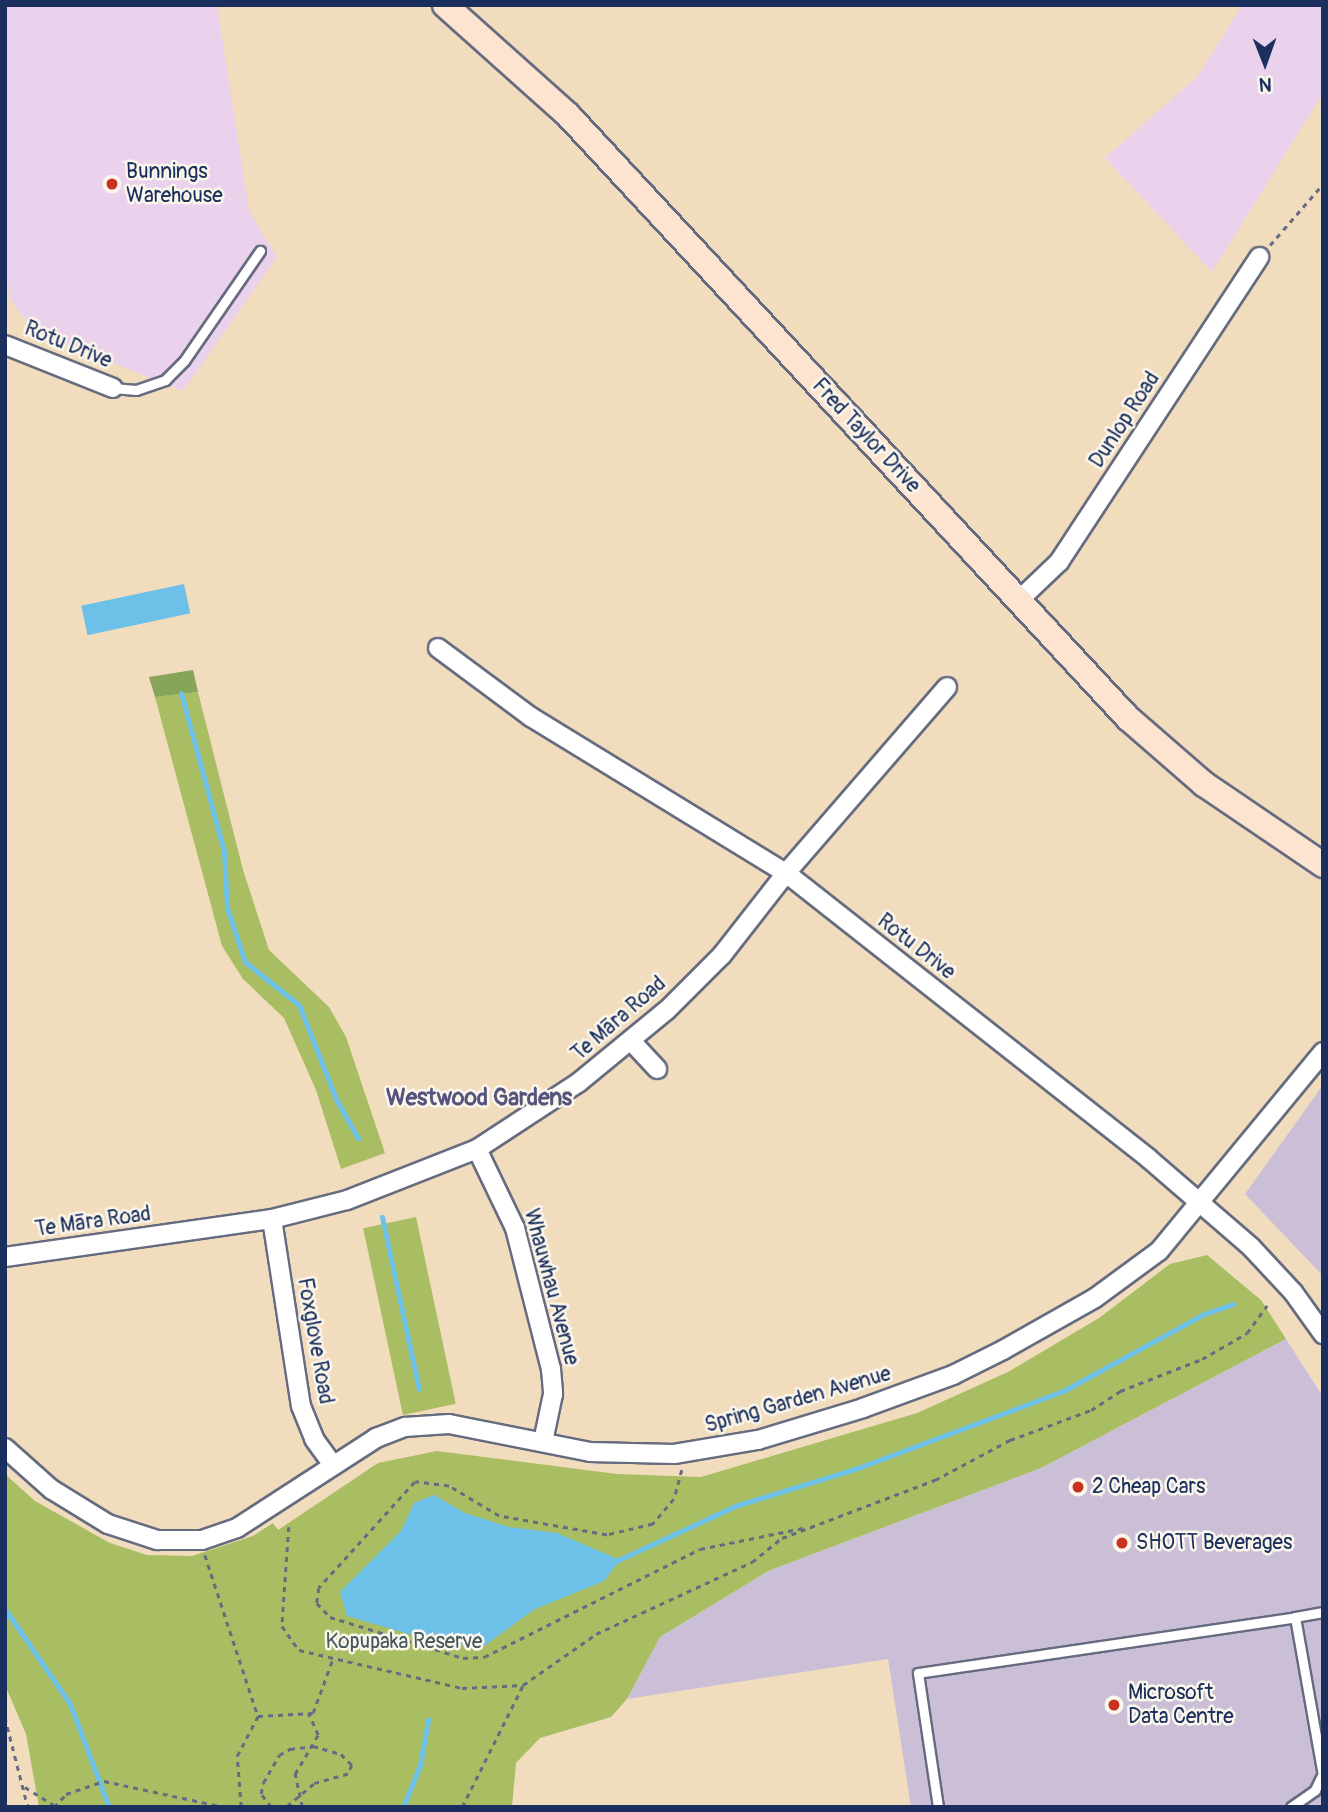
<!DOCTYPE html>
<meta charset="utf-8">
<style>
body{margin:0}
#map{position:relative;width:1328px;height:1812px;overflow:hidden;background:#f2dcbe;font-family:Pangolin,sans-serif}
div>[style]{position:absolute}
.built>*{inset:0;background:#ead1ec}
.industrial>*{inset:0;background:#cabfd6}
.green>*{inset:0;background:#a9be63;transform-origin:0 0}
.forest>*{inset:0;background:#86a559}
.water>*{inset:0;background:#6dc1e9;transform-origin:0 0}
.stream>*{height:5px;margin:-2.5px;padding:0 2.5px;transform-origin:2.5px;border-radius:2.5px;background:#6dc1e9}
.path>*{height:2.5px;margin-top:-1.25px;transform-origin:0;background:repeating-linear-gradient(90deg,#666c80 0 5px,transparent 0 10px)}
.roads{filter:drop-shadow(2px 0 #666c80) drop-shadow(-2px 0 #666c80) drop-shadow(0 2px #666c80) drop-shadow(0 -2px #666c80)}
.service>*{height:9px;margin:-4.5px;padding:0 4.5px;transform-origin:4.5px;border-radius:4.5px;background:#fff}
.minor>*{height:18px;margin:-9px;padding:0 9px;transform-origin:9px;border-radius:9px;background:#fff}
.secondary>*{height:24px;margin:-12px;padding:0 12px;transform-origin:12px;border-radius:12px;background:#fde4d1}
.dots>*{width:19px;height:19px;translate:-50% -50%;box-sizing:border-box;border:4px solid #fbf7ec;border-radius:50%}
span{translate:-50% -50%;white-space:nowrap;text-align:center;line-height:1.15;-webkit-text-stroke:5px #fbf7ec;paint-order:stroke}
.poi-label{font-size:21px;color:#1b2f5e}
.left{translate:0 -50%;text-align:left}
.street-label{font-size:21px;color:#1b2f5e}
.park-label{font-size:21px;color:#465a60}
.neighbourhood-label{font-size:23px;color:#56547f;font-weight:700}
.frame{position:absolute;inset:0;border:7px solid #1b2f5e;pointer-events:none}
.north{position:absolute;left:1230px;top:28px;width:70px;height:70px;-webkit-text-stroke:5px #fbf7ec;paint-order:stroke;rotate:179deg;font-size:19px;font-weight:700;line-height:28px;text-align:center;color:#1b2f5e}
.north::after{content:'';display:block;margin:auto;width:24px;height:32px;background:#1b2f5e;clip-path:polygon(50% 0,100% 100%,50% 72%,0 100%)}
</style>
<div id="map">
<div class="built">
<div style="clip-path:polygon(5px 5px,217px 5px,249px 211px,277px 257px,183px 391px,34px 331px,11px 301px,5px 265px)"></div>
<div style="clip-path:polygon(1242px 5px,1323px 5px,1323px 93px,1212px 272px,1105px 158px,1198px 76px)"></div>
</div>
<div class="industrial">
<div style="clip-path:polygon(1323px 1085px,1323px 1274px,1322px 1275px,1245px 1194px)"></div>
<div style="clip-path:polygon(1286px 1339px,1323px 1397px,1323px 1807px,911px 1807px,888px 1659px,627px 1699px,660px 1637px,768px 1571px,1041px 1468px)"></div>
</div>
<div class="green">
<div style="clip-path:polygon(198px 692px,243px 870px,269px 950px,329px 1007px,346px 1037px,385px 1153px,341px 1169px,316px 1090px,284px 1018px,243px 979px,222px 946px,155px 697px)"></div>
<div style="left:416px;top:1217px;width:191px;height:54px;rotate:78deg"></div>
<div style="clip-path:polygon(1207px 1255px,1261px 1300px,1286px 1339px,1041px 1468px,768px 1571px,660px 1637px,627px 1699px,611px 1717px,540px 1738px,516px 1763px,512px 1807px,39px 1807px,26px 1734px,5px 1685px,5px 1474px,35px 1501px,110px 1543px,147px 1555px,192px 1556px,253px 1536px,273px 1523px,278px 1530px,378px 1463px,437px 1451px,617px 1474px,701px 1477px,917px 1413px,1008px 1372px,1099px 1318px,1170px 1264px)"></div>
</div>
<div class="forest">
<div style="clip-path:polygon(193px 670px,198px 692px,155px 697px,149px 677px)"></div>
</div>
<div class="water">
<div style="left:184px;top:584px;width:30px;height:105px;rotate:78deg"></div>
<div style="clip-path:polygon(434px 1495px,465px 1513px,509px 1527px,557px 1533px,620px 1560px,604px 1581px,535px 1609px,484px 1646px,439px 1643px,347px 1616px,340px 1592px,401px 1531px,414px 1503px)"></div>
</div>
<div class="stream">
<div style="left:181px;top:693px;width:164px;rotate:74.8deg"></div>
<div style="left:224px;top:851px;width:57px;rotate:87deg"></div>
<div style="left:227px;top:908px;width:57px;rotate:71.6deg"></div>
<div style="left:245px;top:962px;width:69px;rotate:38.5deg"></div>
<div style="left:299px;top:1005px;width:101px;rotate:68.5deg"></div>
<div style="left:336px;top:1099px;width:45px;rotate:60.6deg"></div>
<div style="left:382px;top:1217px;width:176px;rotate:77.9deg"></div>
<div style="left:614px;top:1562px;width:133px;rotate:-24.8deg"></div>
<div style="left:735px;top:1506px;width:129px;rotate:-17.2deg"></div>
<div style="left:858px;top:1468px;width:221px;rotate:-20.6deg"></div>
<div style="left:1065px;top:1390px;width:158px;rotate:-28.7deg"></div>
<div style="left:1204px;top:1314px;width:31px;rotate:-19deg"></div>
<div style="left:5px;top:1609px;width:115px;rotate:55.6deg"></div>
<div style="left:70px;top:1704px;width:110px;rotate:69.3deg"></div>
<div style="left:403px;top:1807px;width:45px;rotate:-68deg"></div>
<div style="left:420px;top:1765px;width:46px;rotate:-79.9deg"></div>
</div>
<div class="path">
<div style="left:1270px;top:245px;width:81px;rotate:-49deg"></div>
<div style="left:682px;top:1470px;width:30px;rotate:105deg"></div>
<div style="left:674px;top:1499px;width:33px;rotate:130deg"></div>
<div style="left:653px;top:1524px;width:47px;rotate:166.6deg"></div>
<div style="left:607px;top:1535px;width:110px;rotate:-170deg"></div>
<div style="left:499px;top:1516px;width:58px;rotate:-149deg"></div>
<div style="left:449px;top:1486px;width:34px;rotate:-173deg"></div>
<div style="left:415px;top:1482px;width:143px;rotate:132.2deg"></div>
<div style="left:319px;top:1588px;width:15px;rotate:98deg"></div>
<div style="left:317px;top:1603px;width:19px;rotate:47deg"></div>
<div style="left:330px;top:1617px;width:139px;rotate:17.1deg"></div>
<div style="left:463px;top:1658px;width:21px;rotate:-3deg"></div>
<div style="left:484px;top:1657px;width:241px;rotate:-26.6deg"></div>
<div style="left:700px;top:1549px;width:105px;rotate:-11.5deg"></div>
<div style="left:289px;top:1527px;width:99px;rotate:94deg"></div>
<div style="left:282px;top:1626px;width:29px;rotate:55deg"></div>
<div style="left:299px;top:1650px;width:167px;rotate:13.1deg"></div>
<div style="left:462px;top:1688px;width:61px;rotate:-2.8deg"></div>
<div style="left:523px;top:1685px;width:89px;rotate:-34.9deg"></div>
<div style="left:596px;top:1634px;width:172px;rotate:-24.8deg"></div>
<div style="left:752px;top:1562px;width:38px;rotate:-39deg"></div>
<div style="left:782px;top:1538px;width:164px;rotate:-20.8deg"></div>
<div style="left:935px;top:1480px;width:85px;rotate:-28.1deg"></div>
<div style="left:1010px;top:1440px;width:86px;rotate:-20.3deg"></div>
<div style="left:1091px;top:1410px;width:35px;rotate:-33deg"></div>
<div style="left:1120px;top:1391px;width:88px;rotate:-21.3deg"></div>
<div style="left:1202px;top:1359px;width:52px;rotate:-30deg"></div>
<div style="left:1247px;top:1333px;width:34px;rotate:-54deg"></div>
<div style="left:205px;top:1555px;width:169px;rotate:71.8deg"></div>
<div style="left:258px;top:1716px;width:55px;rotate:-3.1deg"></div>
<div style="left:313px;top:1713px;width:59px;rotate:-70deg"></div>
<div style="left:5px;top:1717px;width:93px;rotate:75.7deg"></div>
<div style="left:25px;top:1787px;width:34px;rotate:32deg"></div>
<div style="left:54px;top:1807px;width:18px;rotate:-47deg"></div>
<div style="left:66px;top:1794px;width:40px;rotate:-18.9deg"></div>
<div style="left:104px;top:1781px;width:123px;rotate:12.2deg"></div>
<div style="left:241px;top:1807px;width:51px;rotate:-94.5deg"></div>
<div style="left:237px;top:1756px;width:45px;rotate:-62.3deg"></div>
<div style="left:271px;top:1807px;width:16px;rotate:-128deg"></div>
<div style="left:261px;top:1794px;width:11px;rotate:-80deg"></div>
<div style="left:263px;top:1783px;width:32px;rotate:-60deg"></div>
<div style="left:279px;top:1755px;width:13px;rotate:-29deg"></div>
<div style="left:290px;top:1749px;width:23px;rotate:-7deg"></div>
<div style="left:313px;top:1746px;width:29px;rotate:16deg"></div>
<div style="left:341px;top:1754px;width:16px;rotate:45deg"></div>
<div style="left:352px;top:1765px;width:10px;rotate:114deg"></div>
<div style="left:348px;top:1774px;width:35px;rotate:164deg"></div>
<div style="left:314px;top:1784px;width:35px;rotate:140deg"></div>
<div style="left:302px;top:1807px;width:34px;rotate:-102deg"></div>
<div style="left:295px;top:1774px;width:45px;rotate:-59.5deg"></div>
<div style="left:318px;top:1735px;width:24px;rotate:-114deg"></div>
<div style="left:462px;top:1807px;width:136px;rotate:-63.4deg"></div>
</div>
<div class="roads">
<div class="service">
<div style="left:113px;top:388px;width:23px;rotate:5deg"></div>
<div style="left:136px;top:390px;width:31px;rotate:-19deg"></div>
<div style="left:165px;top:380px;width:27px;rotate:-45deg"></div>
<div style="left:184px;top:361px;width:134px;rotate:-55.4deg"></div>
<div style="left:1323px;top:1612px;width:28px;rotate:170deg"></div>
<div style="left:1295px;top:1617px;width:161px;rotate:80deg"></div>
<div style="left:938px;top:1807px;width:135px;rotate:-98.5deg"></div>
<div style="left:918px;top:1673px;width:381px;rotate:-8.4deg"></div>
<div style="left:1291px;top:1807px;width:29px;rotate:-35deg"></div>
<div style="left:1315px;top:1790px;width:14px;rotate:-65deg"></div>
</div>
<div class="minor">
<div style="left:5px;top:345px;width:116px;rotate:21.7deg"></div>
<div style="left:1018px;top:601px;width:57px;rotate:-43.6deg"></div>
<div style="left:1059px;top:562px;width:365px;rotate:-56.7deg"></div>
<div style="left:438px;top:648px;width:116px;rotate:36.6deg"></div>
<div style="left:531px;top:717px;width:299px;rotate:31.5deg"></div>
<div style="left:786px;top:873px;width:461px;rotate:38.2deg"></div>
<div style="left:1148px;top:1158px;width:136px;rotate:40.8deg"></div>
<div style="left:1251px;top:1247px;width:62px;rotate:47deg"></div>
<div style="left:1293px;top:1292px;width:52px;rotate:54.5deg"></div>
<div style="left:632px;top:1042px;width:37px;rotate:47deg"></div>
<div style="left:477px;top:1149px;width:88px;rotate:64.3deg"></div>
<div style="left:515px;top:1228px;width:146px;rotate:75.7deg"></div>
<div style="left:551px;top:1369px;width:25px;rotate:85deg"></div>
<div style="left:553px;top:1394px;width:49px;rotate:101.8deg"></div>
<div style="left:272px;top:1219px;width:189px;rotate:81.2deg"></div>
<div style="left:301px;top:1406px;width:35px;rotate:68deg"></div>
<div style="left:314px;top:1439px;width:31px;rotate:54deg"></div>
<div style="left:5px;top:1257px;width:270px;rotate:-8.1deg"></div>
<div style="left:272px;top:1219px;width:77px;rotate:-14.2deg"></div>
<div style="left:347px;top:1200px;width:140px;rotate:-21.4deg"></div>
<div style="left:477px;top:1149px;width:121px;rotate:-33.2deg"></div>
<div style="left:578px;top:1083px;width:115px;rotate:-39.4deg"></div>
<div style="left:667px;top:1010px;width:78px;rotate:-45deg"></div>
<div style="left:722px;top:955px;width:104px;rotate:-52deg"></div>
<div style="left:786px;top:873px;width:246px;rotate:-49.1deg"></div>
<div style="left:5px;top:1448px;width:62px;rotate:41.7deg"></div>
<div style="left:51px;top:1489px;width:67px;rotate:31.6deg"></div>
<div style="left:108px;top:1524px;width:52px;rotate:18.1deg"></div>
<div style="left:157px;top:1540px;width:45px"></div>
<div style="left:202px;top:1540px;width:37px;rotate:-19deg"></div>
<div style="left:237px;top:1528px;width:166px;rotate:-32.9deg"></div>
<div style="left:376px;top:1438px;width:31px;rotate:-21deg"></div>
<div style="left:405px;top:1427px;width:44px;rotate:-3.9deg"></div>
<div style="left:449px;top:1424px;width:144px;rotate:11.2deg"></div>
<div style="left:590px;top:1452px;width:84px;rotate:1.4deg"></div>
<div style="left:674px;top:1454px;width:85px;rotate:-9.5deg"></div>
<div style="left:758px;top:1440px;width:110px;rotate:-16.9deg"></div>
<div style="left:863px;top:1408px;width:96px;rotate:-20.1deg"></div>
<div style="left:953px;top:1375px;width:56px;rotate:-26.6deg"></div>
<div style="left:1003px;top:1350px;width:106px;rotate:-29.5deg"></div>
<div style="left:1095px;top:1298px;width:79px;rotate:-36.3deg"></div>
<div style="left:1159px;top:1251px;width:258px;rotate:-50.5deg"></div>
</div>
<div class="secondary">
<div style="left:445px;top:5px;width:165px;rotate:41.8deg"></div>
<div style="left:568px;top:115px;width:823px;rotate:47.12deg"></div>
<div style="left:1128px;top:718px;width:101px;rotate:41deg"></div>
<div style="left:1204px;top:784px;width:144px;rotate:34.2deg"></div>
</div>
</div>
<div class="dots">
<div style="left:112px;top:184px;background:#c8321e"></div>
<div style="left:1078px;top:1487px;background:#c8321e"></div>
<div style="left:1122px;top:1543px;background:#c8321e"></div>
<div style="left:1114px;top:1705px;background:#c8321e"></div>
</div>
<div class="poi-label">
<span class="left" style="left:126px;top:184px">Bunnings<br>Warehouse</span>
<span class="left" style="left:1092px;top:1487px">2 Cheap Cars</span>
<span class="left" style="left:1136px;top:1543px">SHOTT Beverages</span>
<span class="left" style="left:1128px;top:1705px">Microsoft<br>Data Centre</span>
</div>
<div class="street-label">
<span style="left:68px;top:345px;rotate:22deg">Rotu Drive</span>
<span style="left:1125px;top:420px;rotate:-57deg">Dunlop Road</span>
<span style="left:866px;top:436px;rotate:47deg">Fred Taylor Drive</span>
<span style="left:916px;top:947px;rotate:38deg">Rotu Drive</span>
<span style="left:619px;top:1019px;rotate:-41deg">Te Māra Road</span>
<span style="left:93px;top:1222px;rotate:-8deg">Te Māra Road</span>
<span style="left:551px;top:1287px;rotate:75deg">Whauwhau Avenue</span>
<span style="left:315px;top:1341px;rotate:80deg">Foxglove Road</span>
<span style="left:798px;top:1400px;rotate:-16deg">Spring Garden Avenue</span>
</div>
<div class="park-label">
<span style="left:404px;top:1642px">Kopupaka Reserve</span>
</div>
<div class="neighbourhood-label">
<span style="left:479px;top:1098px">Westwood Gardens</span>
</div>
<div class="frame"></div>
<div class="north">N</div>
</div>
